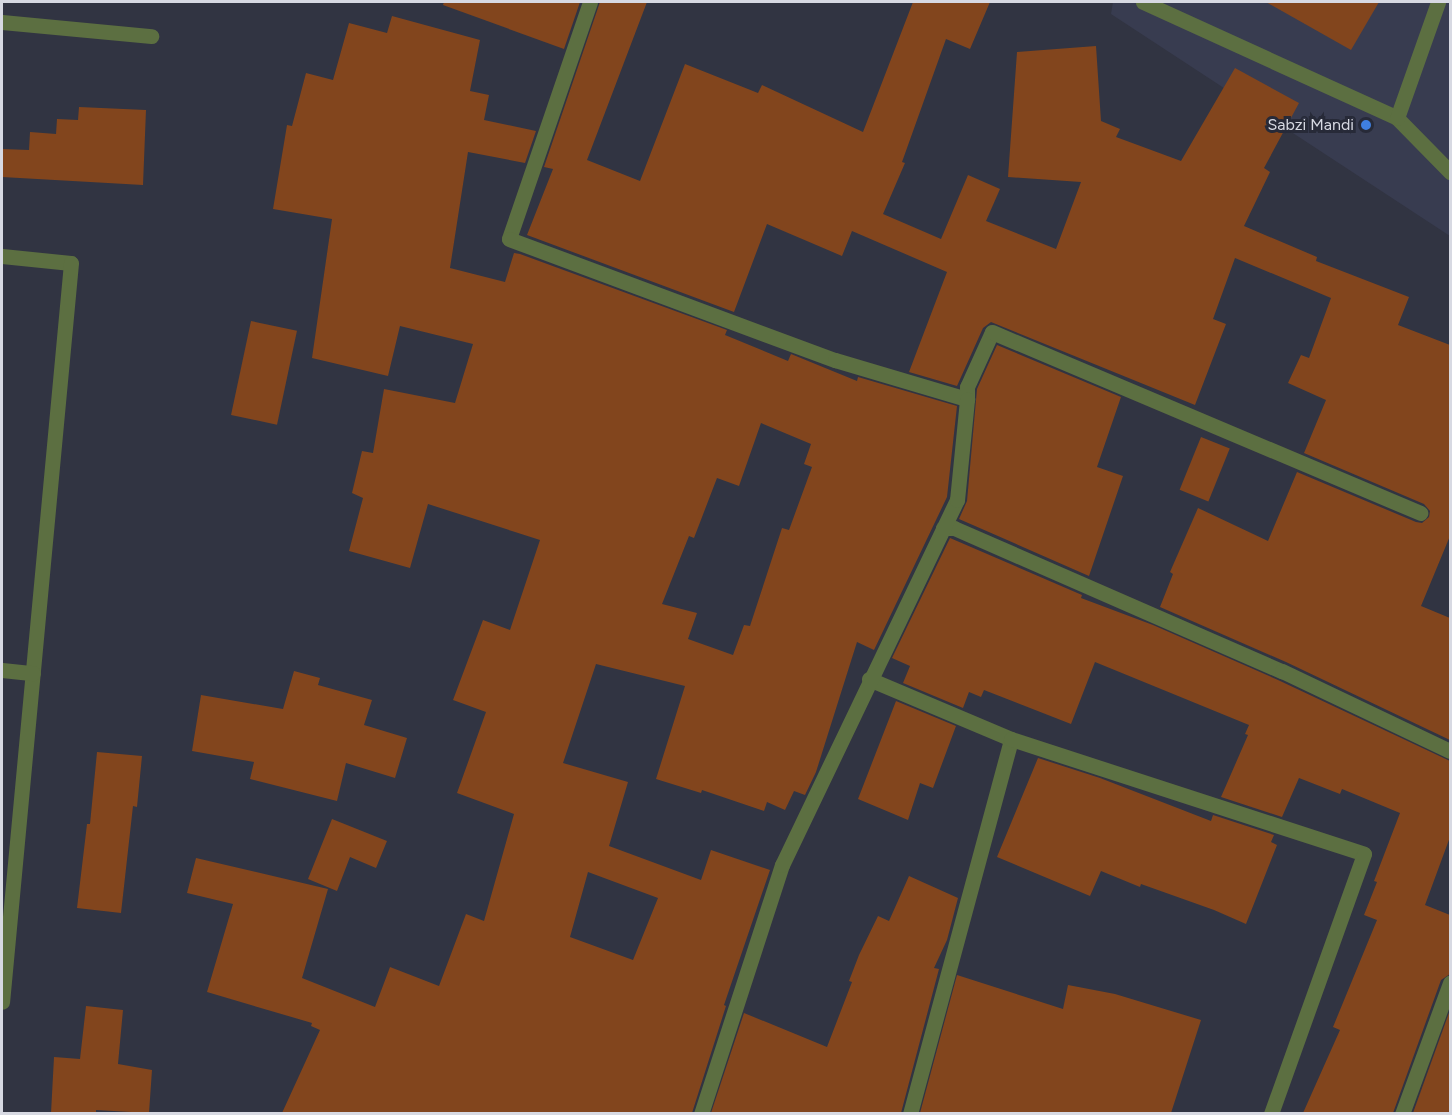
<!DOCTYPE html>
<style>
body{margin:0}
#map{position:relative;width:1452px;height:1115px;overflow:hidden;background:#313442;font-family:Figtree,sans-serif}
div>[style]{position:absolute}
.built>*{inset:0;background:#383c50}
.building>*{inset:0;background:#82451d;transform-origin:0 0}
.street>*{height:15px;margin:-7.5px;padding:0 7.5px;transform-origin:7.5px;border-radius:7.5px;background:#5c6f41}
.dots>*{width:16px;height:16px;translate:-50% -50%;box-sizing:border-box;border:3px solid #272a38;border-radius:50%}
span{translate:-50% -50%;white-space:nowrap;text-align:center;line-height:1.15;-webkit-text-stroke:6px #272a38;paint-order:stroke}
.poi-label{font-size:16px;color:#d7d9e2}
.right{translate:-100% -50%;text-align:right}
.frame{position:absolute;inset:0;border:3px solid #d7d9e2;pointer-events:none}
</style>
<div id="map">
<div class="built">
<div style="clip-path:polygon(1113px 2px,1450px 2px,1450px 236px,1111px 14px)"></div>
</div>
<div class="building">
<div style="clip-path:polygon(444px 2px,580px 2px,564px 49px,443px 5px)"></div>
<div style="clip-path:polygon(600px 2px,647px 2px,587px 160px,640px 181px,685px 64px,758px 93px,762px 85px,863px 132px,913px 2px,990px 2px,970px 49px,946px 39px,902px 162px,905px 163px,883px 214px,941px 239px,968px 175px,1000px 189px,986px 221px,1056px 249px,1081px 182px,1008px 177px,1017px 52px,1096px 46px,1101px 121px,1120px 129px,1116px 137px,1181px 161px,1235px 68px,1299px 103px,1264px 168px,1270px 172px,1244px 226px,1317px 257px,1316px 261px,1409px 297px,1398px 325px,1450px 345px,1450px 536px,1421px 606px,1450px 618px,1450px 740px,1286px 662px,1160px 607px,1173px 574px,1170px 572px,1198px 508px,1268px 541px,1297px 472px,1416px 522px,1422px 523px,1429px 517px,1430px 511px,1424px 504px,1304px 453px,1326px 400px,1288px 383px,1301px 355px,1309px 358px,1331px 298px,1235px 258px,1213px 319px,1226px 324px,1195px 405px,991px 322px,983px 328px,957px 386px,909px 372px,947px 272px,852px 231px,842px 256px,767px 224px,734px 312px,527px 235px,553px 169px,544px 167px)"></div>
<div style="clip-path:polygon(1266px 2px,1379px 2px,1351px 50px)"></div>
<div style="clip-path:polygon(evenodd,392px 16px,480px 40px,470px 91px,489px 95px,484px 120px,536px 131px,525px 163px,468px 152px,450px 268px,505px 282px,514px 253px,520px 254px,727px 330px,725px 335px,788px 361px,791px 354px,857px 381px,858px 377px,957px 406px,947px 497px,874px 650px,857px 642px,816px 772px,805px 795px,794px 791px,785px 810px,767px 802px,764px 811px,702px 790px,701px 793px,656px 779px,685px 686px,596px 664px,563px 763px,628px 782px,609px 846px,701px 880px,711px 850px,770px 870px,724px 1005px,726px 1006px,692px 1113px,282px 1113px,320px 1030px,311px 1026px,312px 1023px,207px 992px,233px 904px,187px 893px,196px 858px,328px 889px,302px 978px,375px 1007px,390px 967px,439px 986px,466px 914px,484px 921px,514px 814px,457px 793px,486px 712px,453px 700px,483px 620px,510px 630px,540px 540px,428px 504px,410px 568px,349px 551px,363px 498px,352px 493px,362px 451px,373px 453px,384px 389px,455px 403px,473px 344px,400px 326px,388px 376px,312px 358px,332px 219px,273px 209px,287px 125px,292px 126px,306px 73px,333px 80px,349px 23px,387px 33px,392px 16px,761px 423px,811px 444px,804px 464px,812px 467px,789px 530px,782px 528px,750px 626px,744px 625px,733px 655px,688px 639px,697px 613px,662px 604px,689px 536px,694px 538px,717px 478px,739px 486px,761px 423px,392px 16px,588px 872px,658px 898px,633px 960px,570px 937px,588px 872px)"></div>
<div style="clip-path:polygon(79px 107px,146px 110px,143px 185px,2px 177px,2px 149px,29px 150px,30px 132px,56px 134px,57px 119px,78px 120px)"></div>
<div style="left:251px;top:321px;width:47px;height:96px;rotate:12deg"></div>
<div style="clip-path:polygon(997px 345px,1121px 397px,1097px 467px,1123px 476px,1089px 576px,959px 519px,967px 501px,977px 389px)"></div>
<div style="left:1201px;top:437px;width:31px;height:57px;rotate:22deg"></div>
<div style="clip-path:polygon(950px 538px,1082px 595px,1081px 598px,1153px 625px,1278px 680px,1450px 761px,1450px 837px,1425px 905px,1450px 915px,1450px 974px,1441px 980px,1393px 1113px,1303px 1113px,1340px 1030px,1333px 1027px,1377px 920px,1364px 915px,1377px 882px,1374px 881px,1400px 813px,1342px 789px,1340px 794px,1299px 778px,1282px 817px,1221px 797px,1248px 735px,1245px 734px,1249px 725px,1095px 662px,1071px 724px,984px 690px,981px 697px,969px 692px,963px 708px,903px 683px,910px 666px,892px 658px)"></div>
<div style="clip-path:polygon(294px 671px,320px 678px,318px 685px,372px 700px,364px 725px,407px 738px,395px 778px,346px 763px,337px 801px,250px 779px,254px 762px,192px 751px,201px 695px,283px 709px)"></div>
<div style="clip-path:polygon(896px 701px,956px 726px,933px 788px,920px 783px,908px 820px,858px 799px)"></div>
<div style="clip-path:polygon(97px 752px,142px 756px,137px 807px,133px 806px,121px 913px,77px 908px,87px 824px,90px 824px)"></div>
<div style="clip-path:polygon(1038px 758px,1100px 778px,1211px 821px,1213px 815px,1274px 835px,1271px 842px,1277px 845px,1246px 924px,1214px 910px,1141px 884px,1140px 887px,1101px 871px,1090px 896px,997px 857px)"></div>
<div style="clip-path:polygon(332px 819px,387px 841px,376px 868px,350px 857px,337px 891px,308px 879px)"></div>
<div style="clip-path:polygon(909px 876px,958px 898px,947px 940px,934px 968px,939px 969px,901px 1113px,711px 1113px,744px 1013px,827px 1047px,852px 982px,849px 981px,859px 955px,878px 916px,889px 921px)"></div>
<div style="clip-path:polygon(957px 975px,1063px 1009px,1068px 985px,1115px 994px,1201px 1020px,1171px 1113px,920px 1113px)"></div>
<div style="clip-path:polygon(86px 1006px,123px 1010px,118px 1064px,152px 1070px,149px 1113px,96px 1110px,96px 1113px,51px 1113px,54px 1057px,80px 1059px)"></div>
<div style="clip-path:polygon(1450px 1010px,1450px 1113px,1413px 1113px)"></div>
</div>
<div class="street">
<div style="left:590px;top:2px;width:250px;rotate:108.9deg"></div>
<div style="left:509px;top:239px;width:348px;rotate:20.4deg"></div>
<div style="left:835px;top:360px;width:138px;rotate:16.5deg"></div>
<div style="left:967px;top:399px;width:12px;rotate:-90deg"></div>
<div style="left:967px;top:387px;width:60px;rotate:-65.6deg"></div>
<div style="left:992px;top:332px;width:465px;rotate:22.9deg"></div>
<div style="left:1143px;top:2px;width:279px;rotate:24.5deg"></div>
<div style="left:1397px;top:118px;width:76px;rotate:45.5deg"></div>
<div style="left:2px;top:22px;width:150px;rotate:5.4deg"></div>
<div style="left:1397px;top:118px;width:123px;rotate:-70.5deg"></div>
<div style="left:2px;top:256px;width:69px;rotate:5.8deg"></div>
<div style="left:71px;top:263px;width:742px;rotate:95.33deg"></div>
<div style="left:943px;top:528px;width:11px"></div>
<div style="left:954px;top:528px;width:358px;rotate:23.6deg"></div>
<div style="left:1282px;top:671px;width:186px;rotate:25.5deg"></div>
<div style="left:2px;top:670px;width:31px;rotate:6deg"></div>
<div style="left:869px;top:679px;width:154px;rotate:22.9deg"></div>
<div style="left:701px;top:1114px;width:262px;rotate:-72deg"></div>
<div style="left:782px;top:865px;width:405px;rotate:-64.4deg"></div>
<div style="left:957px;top:500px;width:101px;rotate:-84.3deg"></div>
<div style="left:910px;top:1114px;width:388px;rotate:-74.9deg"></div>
<div style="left:1011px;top:739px;width:371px;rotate:18deg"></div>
<div style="left:1364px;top:854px;width:276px;rotate:109.7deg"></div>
<div style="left:1402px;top:1114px;width:140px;rotate:-69.9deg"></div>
</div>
<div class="dots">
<div style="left:1366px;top:125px;background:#3f7fe0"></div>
</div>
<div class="poi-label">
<span class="right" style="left:1354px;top:125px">Sabzi Mandi</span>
</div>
<div class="frame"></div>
</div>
